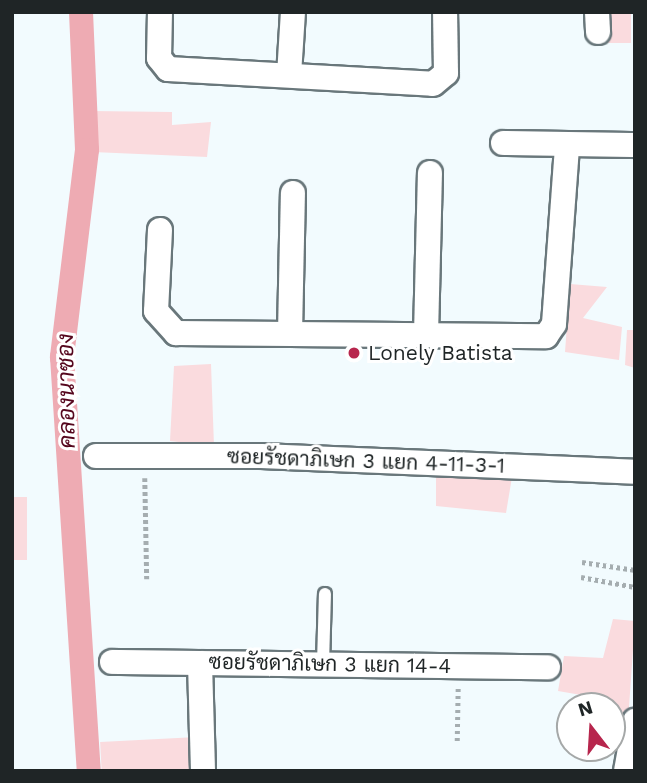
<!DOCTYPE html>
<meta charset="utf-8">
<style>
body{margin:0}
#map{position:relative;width:647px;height:783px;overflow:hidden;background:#f2fbfe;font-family:"Work Sans",Sarabun,sans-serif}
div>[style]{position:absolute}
.green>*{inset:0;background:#fadbde;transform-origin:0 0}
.canal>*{height:24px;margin:-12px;padding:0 12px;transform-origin:12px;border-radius:12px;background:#eeabb3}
.path>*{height:4.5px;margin-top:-2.25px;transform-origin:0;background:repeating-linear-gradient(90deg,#a5adb0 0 3.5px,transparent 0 7px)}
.roads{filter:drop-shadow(2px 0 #69777b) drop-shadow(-2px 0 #69777b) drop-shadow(0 2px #69777b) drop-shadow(0 -2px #69777b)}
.lane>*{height:12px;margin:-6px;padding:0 6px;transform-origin:6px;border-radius:6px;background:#fff}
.street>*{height:24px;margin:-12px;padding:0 12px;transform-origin:12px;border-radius:12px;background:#fff}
.dots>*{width:19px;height:19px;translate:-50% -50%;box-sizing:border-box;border:4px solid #fff;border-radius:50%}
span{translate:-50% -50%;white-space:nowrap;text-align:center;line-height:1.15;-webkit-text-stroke:6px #fff;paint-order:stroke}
.poi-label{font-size:21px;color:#1f2526}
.left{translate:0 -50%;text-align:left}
.street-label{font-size:21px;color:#1f2526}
.water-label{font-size:23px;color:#55061d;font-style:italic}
.frame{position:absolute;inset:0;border:14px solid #1f2526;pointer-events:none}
.north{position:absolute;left:556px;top:692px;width:70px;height:70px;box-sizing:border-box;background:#fff;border:2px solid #a5a8a8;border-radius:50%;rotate:343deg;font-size:19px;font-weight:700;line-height:28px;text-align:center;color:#1f2526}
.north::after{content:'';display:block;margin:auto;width:24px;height:32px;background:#b7264d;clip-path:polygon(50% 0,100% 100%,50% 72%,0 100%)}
</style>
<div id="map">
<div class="green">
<div style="left:603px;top:12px;width:28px;height:31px"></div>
<div style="clip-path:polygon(91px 111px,172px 112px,172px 125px,211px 122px,207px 157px,93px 152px)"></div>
<div style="clip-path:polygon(570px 284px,607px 287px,583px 318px,622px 327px,619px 360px,565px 352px)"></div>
<div style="clip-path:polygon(627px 330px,635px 330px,635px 368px,625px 365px)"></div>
<div style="clip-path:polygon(211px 364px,214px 446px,170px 441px,174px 366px)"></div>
<div style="clip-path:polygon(436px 471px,513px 471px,506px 513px,436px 506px)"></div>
<div style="left:12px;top:497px;width:15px;height:63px"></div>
<div style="clip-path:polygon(613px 619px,635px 621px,627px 736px,612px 737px,612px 706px,586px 706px,587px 696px,558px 691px,564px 656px,603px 658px)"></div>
<div style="left:197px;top:737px;width:34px;height:97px;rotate:87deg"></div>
</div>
<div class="canal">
<div style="left:81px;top:12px;width:138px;rotate:87.5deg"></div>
<div style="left:87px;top:150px;width:209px;rotate:96.9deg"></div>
<div style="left:62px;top:357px;width:415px;rotate:86.3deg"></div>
</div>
<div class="path">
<div style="left:145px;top:478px;width:101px;rotate:88.9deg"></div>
<div style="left:582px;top:562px;width:54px;rotate:8.6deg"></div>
<div style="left:581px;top:577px;width:55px;rotate:10.5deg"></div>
<div style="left:457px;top:741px;width:55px;rotate:-89deg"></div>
</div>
<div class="roads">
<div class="lane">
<div style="left:323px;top:664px;width:70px;rotate:-88.4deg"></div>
</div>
<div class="street">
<div style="left:160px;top:12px;width:46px;rotate:91.2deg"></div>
<div style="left:159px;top:58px;width:14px;rotate:51deg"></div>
<div style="left:168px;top:69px;width:265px;rotate:3.2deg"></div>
<div style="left:433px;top:84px;width:17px;rotate:-40deg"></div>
<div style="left:446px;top:73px;width:61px;rotate:-90.9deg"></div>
<div style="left:597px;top:12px;width:20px;rotate:87deg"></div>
<div style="left:289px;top:75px;width:63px;rotate:-86.4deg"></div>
<div style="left:503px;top:143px;width:132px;rotate:0.9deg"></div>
<div style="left:160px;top:230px;width:81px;rotate:92.8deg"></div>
<div style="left:156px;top:311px;width:30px;rotate:48deg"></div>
<div style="left:176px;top:333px;width:370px;rotate:0.5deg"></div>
<div style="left:546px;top:336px;width:14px;rotate:-56deg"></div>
<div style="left:554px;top:324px;width:179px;rotate:-85.8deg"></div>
<div style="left:290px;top:333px;width:140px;rotate:-88.8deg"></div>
<div style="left:426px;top:335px;width:162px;rotate:-88.6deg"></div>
<div style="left:96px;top:456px;width:165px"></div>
<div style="left:261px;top:456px;width:374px;rotate:2.4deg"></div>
<div style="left:112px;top:662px;width:436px;rotate:0.7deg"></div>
<div style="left:200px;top:663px;width:108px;rotate:88.4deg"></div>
<div style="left:626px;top:771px;width:51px;rotate:-79.8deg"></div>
</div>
</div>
<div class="dots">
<div style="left:354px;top:353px;background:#b7264d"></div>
</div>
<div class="poi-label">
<span class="left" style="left:368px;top:353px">Lonely Batista</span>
</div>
<div class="street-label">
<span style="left:366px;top:461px;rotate:2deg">ซอยรัชดาภิเษก 3 แยก 4-11-3-1</span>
<span style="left:330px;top:664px;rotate:1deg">ซอยรัชดาภิเษก 3 แยก 14-4</span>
</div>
<div class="water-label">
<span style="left:67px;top:391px;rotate:-91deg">คลองนาซอง</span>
</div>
<div class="frame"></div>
<div class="north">N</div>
</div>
